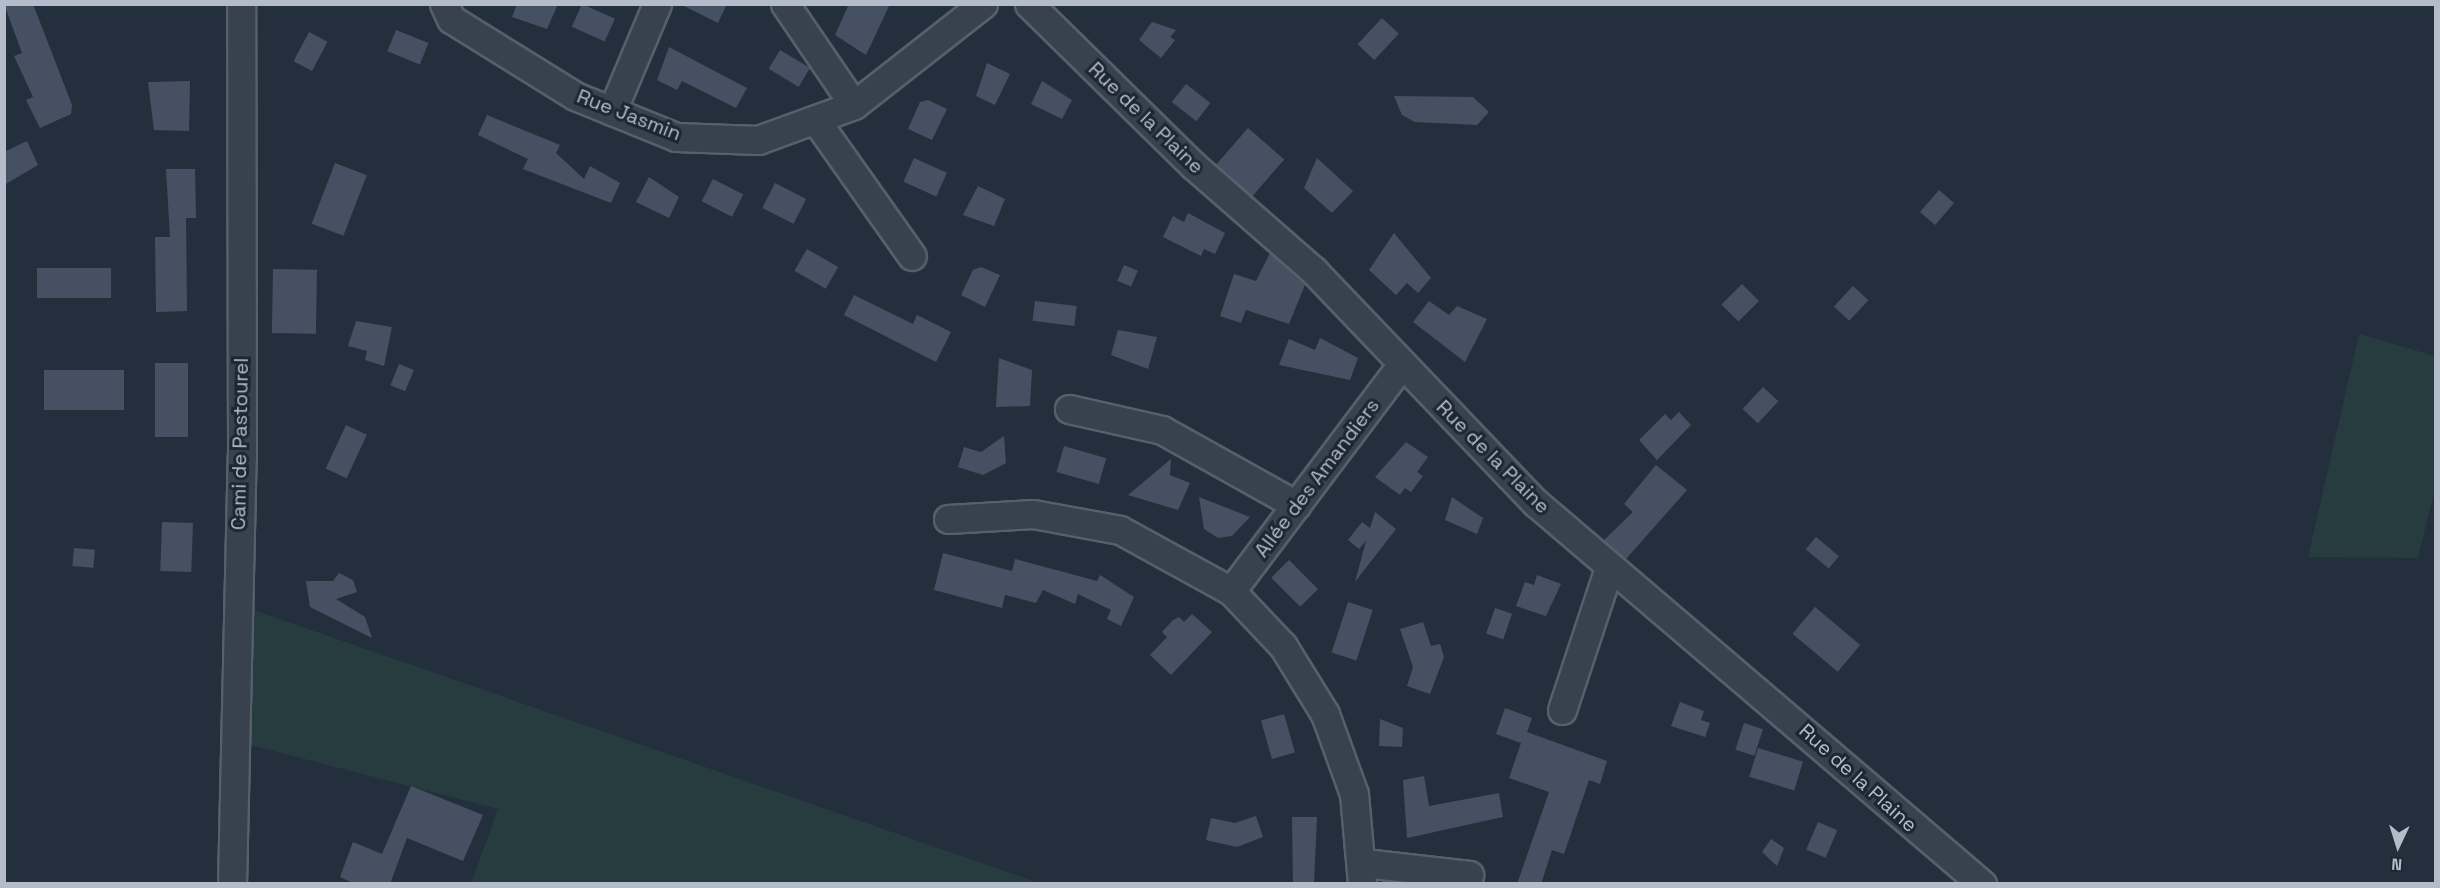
<!DOCTYPE html>
<meta charset="utf-8">
<style>
body{margin:0}
#map{position:relative;width:2440px;height:888px;overflow:hidden;background:#242f3e;font-family:"Space Grotesk",sans-serif}
div>[style]{position:absolute}
.green>*{inset:0;background:#263c3f}
.building>*{inset:0;background:#455162;transform-origin:0 0}
.roads{filter:drop-shadow(2px 0 #565f6c) drop-shadow(-2px 0 #565f6c) drop-shadow(0 2px #565f6c) drop-shadow(0 -2px #565f6c)}
.minor>*{height:27px;margin:-13.5px;padding:0 13.5px;transform-origin:13.5px;border-radius:13.5px;background:#38414e}
span{translate:-50% -50%;white-space:nowrap;text-align:center;line-height:1.15;-webkit-text-stroke:6px #1d2633;paint-order:stroke}
.street-label{font-size:20px;color:#b4bcc9}
.frame{position:absolute;inset:0;border:6px solid #b4bcc9;pointer-events:none}
.north{position:absolute;left:2368px;top:816px;width:60px;height:60px;-webkit-text-stroke:4px #1d2633;paint-order:stroke;rotate:184deg;font-size:16px;font-weight:700;line-height:24px;text-align:center;color:#b4bcc9}
.north::after{content:'';display:block;margin:auto;width:21px;height:27px;background:#b4bcc9;clip-path:polygon(50% 0,100% 100%,50% 72%,0 100%)}
</style>
<div id="map">
<div class="green">
<div style="clip-path:polygon(2359px 334px,2435px 356px,2435px 489px,2418px 558px,2308px 557px)"></div>
<div style="clip-path:polygon(245px 607px,1039px 883px,471px 883px,498px 809px,235px 741px)"></div>
</div>
<div class="building">
<div style="clip-path:polygon(4px 4px,33px 4px,72px 105px,71px 114px,40px 128px,26px 100px,33px 97px,14px 56px,22px 53px)"></div>
<div style="clip-path:polygon(517px 4px,558px 4px,547px 29px,512px 17px)"></div>
<div style="left:582px;top:4px;width:36px;height:25px;rotate:24deg"></div>
<div style="clip-path:polygon(680px 4px,727px 4px,718px 23px)"></div>
<div style="clip-path:polygon(849px 4px,890px 4px,866px 55px,835px 35px)"></div>
<div style="left:1382px;top:18px;width:23px;height:36px;rotate:43deg"></div>
<div style="clip-path:polygon(1152px 22px,1176px 30px,1170px 37px,1175px 40px,1161px 58px,1139px 40px)"></div>
<div style="left:396px;top:30px;width:35px;height:23px;rotate:22deg"></div>
<div style="left:309px;top:32px;width:21px;height:33px;rotate:28deg"></div>
<div style="clip-path:polygon(669px 47px,747px 88px,736px 108px,682px 81px,677px 90px,657px 80px)"></div>
<div style="left:780px;top:50px;width:35px;height:22px;rotate:31deg"></div>
<div style="clip-path:polygon(987px 63px,1010px 74px,995px 105px,976px 96px)"></div>
<div style="clip-path:polygon(190px 81px,189px 131px,154px 130px,148px 82px)"></div>
<div style="clip-path:polygon(1042px 81px,1072px 100px,1062px 119px,1031px 104px)"></div>
<div style="left:1186px;top:84px;width:31px;height:23px;rotate:38deg"></div>
<div style="clip-path:polygon(1394px 96px,1473px 97px,1489px 112px,1477px 125px,1415px 122px,1402px 115px)"></div>
<div style="clip-path:polygon(928px 100px,947px 109px,932px 140px,908px 129px,920px 102px)"></div>
<div style="clip-path:polygon(487px 115px,560px 145px,556px 153px,584px 179px,590px 166px,620px 183px,611px 203px,523px 169px,528px 159px,478px 135px)"></div>
<div style="left:1248px;top:128px;width:48px;height:49px;rotate:41deg"></div>
<div style="clip-path:polygon(27px 141px,38px 165px,4px 185px,4px 152px)"></div>
<div style="left:914px;top:158px;width:36px;height:26px;rotate:24deg"></div>
<div style="clip-path:polygon(1317px 158px,1353px 191px,1332px 213px,1304px 188px)"></div>
<div style="left:335px;top:163px;width:34px;height:65px;rotate:21deg"></div>
<div style="clip-path:polygon(166px 169px,195px 169px,196px 218px,186px 218px,187px 311px,156px 312px,155px 237px,170px 237px)"></div>
<div style="clip-path:polygon(649px 177px,679px 197px,669px 218px,636px 202px)"></div>
<div style="left:713px;top:179px;width:34px;height:25px;rotate:27deg"></div>
<div style="left:775px;top:183px;width:35px;height:28px;rotate:27deg"></div>
<div style="clip-path:polygon(978px 186px,1005px 199px,994px 226px,963px 215px)"></div>
<div style="left:1939px;top:190px;width:20px;height:29px;rotate:41deg"></div>
<div style="clip-path:polygon(1188px 213px,1225px 233px,1215px 254px,1204px 249px,1201px 256px,1163px 237px,1173px 216px,1184px 222px)"></div>
<div style="clip-path:polygon(1394px 233px,1431px 278px,1418px 293px,1407px 283px,1396px 295px,1369px 270px)"></div>
<div style="left:807px;top:249px;width:36px;height:25px;rotate:30deg"></div>
<div style="clip-path:polygon(1270px 253px,1305px 285px,1289px 324px,1246px 310px,1241px 323px,1220px 316px,1234px 274px,1256px 281px)"></div>
<div style="left:1124px;top:265px;width:15px;height:17px;rotate:23deg"></div>
<div style="clip-path:polygon(981px 267px,1000px 275px,985px 307px,961px 295px,973px 270px)"></div>
<div style="left:111px;top:268px;width:30px;height:74px;rotate:90deg"></div>
<div style="left:273px;top:269px;width:44px;height:64px;rotate:1deg"></div>
<div style="left:1742px;top:284px;width:24px;height:29px;rotate:45deg"></div>
<div style="left:1853px;top:286px;width:21px;height:28px;rotate:43deg"></div>
<div style="clip-path:polygon(854px 295px,913px 324px,917px 315px,951px 332px,936px 362px,844px 315px)"></div>
<div style="left:1035px;top:301px;width:42px;height:20px;rotate:7deg"></div>
<div style="clip-path:polygon(1429px 301px,1449px 315px,1457px 306px,1487px 319px,1465px 362px,1413px 322px)"></div>
<div style="clip-path:polygon(356px 321px,392px 327px,384px 366px,365px 360px,367px 351px,348px 346px)"></div>
<div style="clip-path:polygon(1118px 330px,1157px 337px,1148px 369px,1111px 355px)"></div>
<div style="clip-path:polygon(1320px 338px,1358px 358px,1350px 380px,1279px 365px,1289px 339px,1315px 350px)"></div>
<div style="clip-path:polygon(999px 358px,1032px 370px,1030px 406px,996px 407px)"></div>
<div style="left:155px;top:363px;width:33px;height:74px"></div>
<div style="left:399px;top:364px;width:16px;height:23px;rotate:22deg"></div>
<div style="left:44px;top:370px;width:80px;height:40px"></div>
<div style="left:1763px;top:387px;width:21px;height:30px;rotate:43deg"></div>
<div style="clip-path:polygon(1679px 412px,1691px 425px,1657px 460px,1639px 440px,1665px 414px,1671px 420px)"></div>
<div style="left:346px;top:425px;width:23px;height:48px;rotate:25deg"></div>
<div style="clip-path:polygon(1004px 436px,1006px 463px,983px 475px,958px 467px,964px 447px,981px 452px)"></div>
<div style="clip-path:polygon(1406px 442px,1428px 457px,1417px 472px,1423px 476px,1411px 492px,1405px 488px,1400px 495px,1375px 477px)"></div>
<div style="left:1064px;top:446px;width:44px;height:27px;rotate:16deg"></div>
<div style="clip-path:polygon(1171px 459px,1170px 475px,1190px 483px,1178px 510px,1128px 495px)"></div>
<div style="clip-path:polygon(1656px 465px,1687px 490px,1626px 559px,1604px 540px,1633px 512px,1624px 504px)"></div>
<div style="clip-path:polygon(1199px 497px,1250px 517px,1232px 536px,1218px 538px,1204px 529px)"></div>
<div style="clip-path:polygon(1452px 497px,1483px 518px,1477px 534px,1445px 520px)"></div>
<div style="clip-path:polygon(1375px 512px,1396px 529px,1355px 582px,1366px 541px,1359px 549px,1348px 540px,1362px 522px,1370px 528px)"></div>
<div style="left:162px;top:522px;width:31px;height:49px;rotate:2deg"></div>
<div style="left:1816px;top:537px;width:30px;height:16px;rotate:40deg"></div>
<div style="left:74px;top:548px;width:21px;height:18px;rotate:5deg"></div>
<div style="clip-path:polygon(943px 553px,1012px 571px,1015px 559px,1097px 581px,1100px 575px,1134px 597px,1121px 626px,1107px 619px,1111px 610px,1078px 594px,1075px 604px,1043px 590px,1036px 603px,1005px 595px,1002px 608px,934px 590px)"></div>
<div style="left:1289px;top:560px;width:41px;height:25px;rotate:45deg"></div>
<div style="clip-path:polygon(339px 573px,353px 580px,357px 592px,336px 599px,365px 617px,372px 638px,310px 607px,306px 581px,333px 581px)"></div>
<div style="clip-path:polygon(1537px 575px,1561px 584px,1546px 616px,1516px 606px,1525px 582px,1534px 585px)"></div>
<div style="left:1348px;top:602px;width:26px;height:53px;rotate:18deg"></div>
<div style="left:1815px;top:607px;width:59px;height:35px;rotate:40deg"></div>
<div style="left:1495px;top:608px;width:18px;height:27px;rotate:19deg"></div>
<div style="clip-path:polygon(1192px 614px,1212px 632px,1171px 675px,1150px 655px,1167px 637px,1162px 632px,1173px 620px,1179px 617px,1184px 622px)"></div>
<div style="clip-path:polygon(1423px 622px,1431px 646px,1440px 644px,1444px 657px,1430px 694px,1407px 686px,1413px 667px,1400px 629px)"></div>
<div style="clip-path:polygon(1680px 702px,1704px 711px,1701px 720px,1710px 723px,1705px 737px,1671px 726px)"></div>
<div style="clip-path:polygon(1505px 708px,1532px 718px,1527px 732px,1607px 761px,1600px 784px,1589px 780px,1564px 854px,1552px 850px,1541px 884px,1517px 884px,1549px 792px,1509px 778px,1521px 743px,1496px 734px)"></div>
<div style="left:1284px;top:714px;width:40px;height:24px;rotate:74deg"></div>
<div style="clip-path:polygon(1380px 719px,1403px 728px,1402px 747px,1379px 746px)"></div>
<div style="left:1744px;top:723px;width:20px;height:28px;rotate:18deg"></div>
<div style="left:1758px;top:748px;width:47px;height:30px;rotate:17deg"></div>
<div style="clip-path:polygon(1424px 776px,1429px 806px,1499px 793px,1503px 817px,1407px 838px,1403px 780px)"></div>
<div style="clip-path:polygon(411px 786px,483px 815px,463px 861px,407px 838px,390px 884px,355px 884px,340px 877px,353px 842px,382px 854px)"></div>
<div style="clip-path:polygon(1256px 816px,1263px 837px,1237px 847px,1206px 840px,1211px 818px,1235px 823px)"></div>
<div style="clip-path:polygon(1292px 817px,1317px 817px,1314px 884px,1293px 884px)"></div>
<div style="left:1818px;top:822px;width:21px;height:30px;rotate:23deg"></div>
<div style="clip-path:polygon(1771px 839px,1784px 848px,1777px 866px,1762px 852px)"></div>
</div>
<div class="roads">
<div class="minor">
<div style="left:444px;top:4px;width:17px;rotate:65deg"></div>
<div style="left:451px;top:19px;width:146px;rotate:31.8deg"></div>
<div style="left:575px;top:96px;width:109px;rotate:22.1deg"></div>
<div style="left:676px;top:137px;width:82px;rotate:2.1deg"></div>
<div style="left:758px;top:140px;width:102px;rotate:-20deg"></div>
<div style="left:854px;top:105px;width:164px;rotate:-38.1deg"></div>
<div style="left:785px;top:4px;width:122px;rotate:55.7deg"></div>
<div style="left:1029px;top:4px;width:231px;rotate:44.5deg"></div>
<div style="left:1194px;top:166px;width:158px;rotate:41.2deg"></div>
<div style="left:1313px;top:270px;width:323px;rotate:46.3deg"></div>
<div style="left:1536px;top:503px;width:587px;rotate:40.51deg"></div>
<div style="left:612px;top:111px;width:116px;rotate:-67.2deg"></div>
<div style="left:817px;top:122px;width:164px;rotate:54.7deg"></div>
<div style="left:1069px;top:409px;width:95px;rotate:12.7deg"></div>
<div style="left:1162px;top:430px;width:154px;rotate:29.2deg"></div>
<div style="left:948px;top:519px;width:85px;rotate:-3.4deg"></div>
<div style="left:1033px;top:514px;width:88px;rotate:10.4deg"></div>
<div style="left:1120px;top:530px;width:127px;rotate:28.8deg"></div>
<div style="left:1231px;top:591px;width:76px;rotate:46.6deg"></div>
<div style="left:1283px;top:646px;width:80px;rotate:58.3deg"></div>
<div style="left:1325px;top:714px;width:85px;rotate:70.1deg"></div>
<div style="left:1354px;top:794px;width:90px;rotate:84.9deg"></div>
<div style="left:1231px;top:591px;width:284px;rotate:-53deg"></div>
<div style="left:1562px;top:710px;width:150px;rotate:-71.7deg"></div>
<div style="left:1364px;top:863px;width:106px;rotate:6.5deg"></div>
<div style="left:232px;top:884px;width:428px;rotate:-88.7deg"></div>
<div style="left:242px;top:456px;width:452px;rotate:-90.1deg"></div>
</div>
</div>
<div class="street-label">
<span style="left:629px;top:115px;rotate:21deg">Rue Jasmin</span>
<span style="left:1146px;top:118px;rotate:44deg">Rue de la Plaine</span>
<span style="left:240px;top:444px;rotate:-89deg">Cami de Pastourel</span>
<span style="left:1493px;top:457px;rotate:45deg">Rue de la Plaine</span>
<span style="left:1317px;top:478px;rotate:-53deg">Allée des Amandiers</span>
<span style="left:1858px;top:778px;rotate:42deg">Rue de la Plaine</span>
</div>
<div class="frame"></div>
<div class="north">N</div>
</div>
